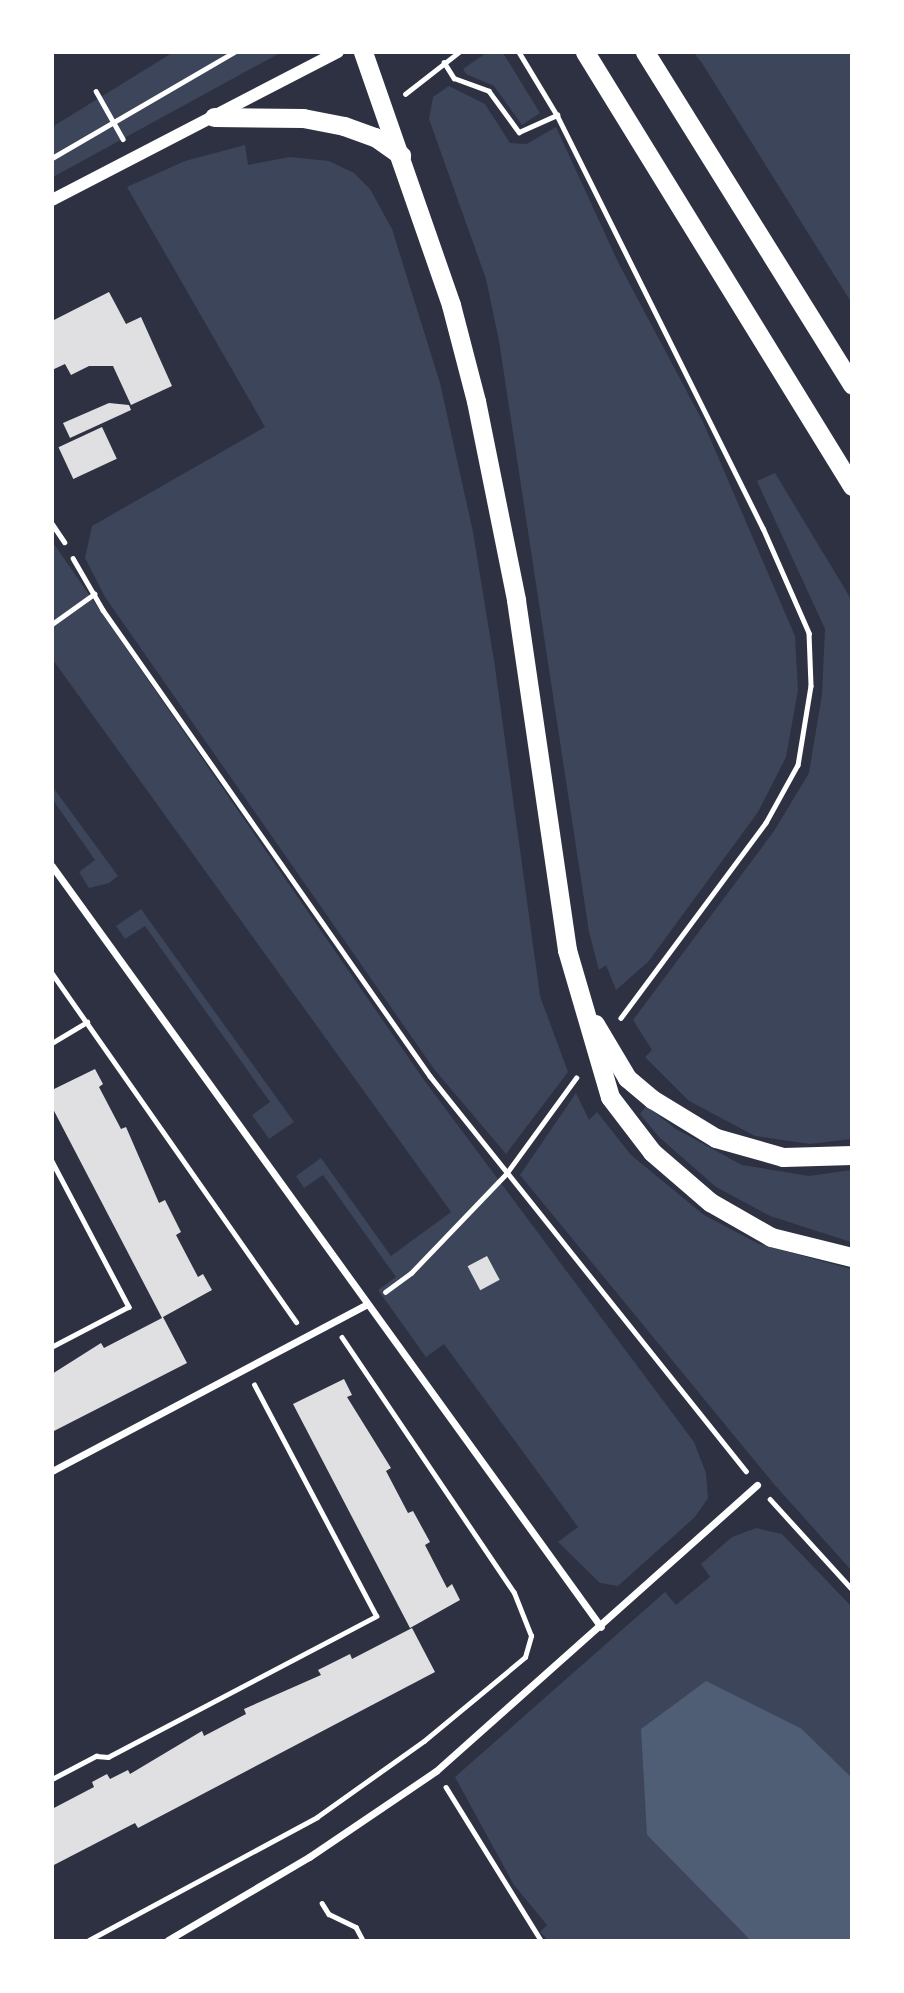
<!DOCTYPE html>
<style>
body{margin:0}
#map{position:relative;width:904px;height:1993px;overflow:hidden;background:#2d3142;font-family:Overpass,sans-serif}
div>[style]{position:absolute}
.green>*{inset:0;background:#3c4559}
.water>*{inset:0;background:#4f5d75}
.building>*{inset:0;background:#e0e0e3;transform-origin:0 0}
.path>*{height:4.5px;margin:-2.25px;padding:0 2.25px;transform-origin:2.25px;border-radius:2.25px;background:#fff}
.service>*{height:5px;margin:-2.5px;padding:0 2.5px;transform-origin:2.5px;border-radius:2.5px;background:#fff}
.minor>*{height:7px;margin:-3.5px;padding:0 3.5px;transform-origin:3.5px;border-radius:3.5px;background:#fff}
.tertiary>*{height:12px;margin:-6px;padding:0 6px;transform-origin:6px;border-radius:6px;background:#fff}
.trunk>*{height:19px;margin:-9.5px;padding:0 9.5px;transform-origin:9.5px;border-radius:9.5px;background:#fff}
span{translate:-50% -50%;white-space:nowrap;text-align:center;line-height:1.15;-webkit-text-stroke:5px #fff;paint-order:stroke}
.frame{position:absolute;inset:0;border:54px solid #fff;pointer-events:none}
</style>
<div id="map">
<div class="green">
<div style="clip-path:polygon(172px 53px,280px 53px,53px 177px,52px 127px)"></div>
<div style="clip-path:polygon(486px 53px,503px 53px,540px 113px,522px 125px,494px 86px,466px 74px,463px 69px)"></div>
<div style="clip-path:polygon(694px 53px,851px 53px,851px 302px,702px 63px)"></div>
<div style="clip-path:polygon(449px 86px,485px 104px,510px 143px,527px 144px,556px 127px,618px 262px,703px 422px,795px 636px,798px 690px,786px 757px,758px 812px,648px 962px,616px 990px,606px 965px,599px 970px,589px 932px,499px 341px,486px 279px,429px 119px,433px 97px)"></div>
<div style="clip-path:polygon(245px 145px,248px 165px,290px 157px,329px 161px,354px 173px,370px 189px,392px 229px,440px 383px,473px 532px,495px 667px,540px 996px,568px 1072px,506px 1154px,434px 1069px,105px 597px,85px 558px,92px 526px,265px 427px,127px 187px,185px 161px)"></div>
<div style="clip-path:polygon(775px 473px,851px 599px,851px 1139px,810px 1144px,755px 1136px,689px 1101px,645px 1057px,652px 1050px,633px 1020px,774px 831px,809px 773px,822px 694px,825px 629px,757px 481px)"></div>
<div style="clip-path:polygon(52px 541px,424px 1080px,694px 1442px,706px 1473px,708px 1498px,695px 1517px,618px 1586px,600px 1583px,558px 1542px,578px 1527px,444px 1344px,426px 1357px,378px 1290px,396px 1277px,323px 1175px,304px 1188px,296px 1176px,321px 1158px,391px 1256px,451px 1212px,53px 660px)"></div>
<div style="clip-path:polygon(52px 786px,118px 876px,109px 883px,89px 888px,79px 872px,95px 860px,53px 800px)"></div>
<div style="clip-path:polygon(141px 909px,294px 1122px,269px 1139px,252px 1115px,270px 1102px,145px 926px,125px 939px,116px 926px)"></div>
<div style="clip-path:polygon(576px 1093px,589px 1120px,597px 1112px,631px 1155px,704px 1215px,759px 1244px,851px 1269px,851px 1570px,773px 1483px,520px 1175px)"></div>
<div style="clip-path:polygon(646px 1106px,676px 1129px,742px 1165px,809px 1176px,851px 1170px,851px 1242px,770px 1216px,716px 1187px,659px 1137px,640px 1114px)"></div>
<div style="clip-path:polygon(756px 1528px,782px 1534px,851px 1606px,851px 1777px,802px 1729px,647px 1835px,750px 1940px,548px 1940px,540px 1932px,547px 1925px,514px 1885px,455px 1777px,665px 1592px,676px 1605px,710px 1577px,701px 1564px,732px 1537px)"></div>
</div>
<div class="water">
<div style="clip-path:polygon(706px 1681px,802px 1729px,851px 1777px,851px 1940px,750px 1940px,647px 1835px,641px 1729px)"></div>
</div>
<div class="building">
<div style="clip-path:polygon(109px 292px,126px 324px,141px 317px,172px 386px,131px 405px,113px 366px,89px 366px,71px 375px,65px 364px,52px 370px,52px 321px)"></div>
<div style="clip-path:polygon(109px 403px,129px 405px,131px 410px,70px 438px,63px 423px)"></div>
<div style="left:102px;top:427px;width:35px;height:48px;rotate:65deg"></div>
<div style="clip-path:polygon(95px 1069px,103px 1084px,99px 1087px,121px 1129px,126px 1127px,159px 1203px,165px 1200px,181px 1232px,176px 1235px,198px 1277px,203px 1274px,212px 1290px,163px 1317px,187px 1363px,52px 1432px,52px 1374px,101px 1343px,104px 1348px,162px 1318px,52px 1107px,52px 1090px)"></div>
<div style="left:487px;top:1256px;width:27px;height:22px;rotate:62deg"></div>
<div style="clip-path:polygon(344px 1379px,352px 1395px,347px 1397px,391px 1468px,386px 1471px,408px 1513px,413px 1511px,430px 1542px,425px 1545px,447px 1588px,452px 1584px,460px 1600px,410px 1628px,293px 1404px)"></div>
<div style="clip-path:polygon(412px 1628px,435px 1672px,138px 1828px,135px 1823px,52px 1866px,52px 1809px,94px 1787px,92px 1782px,107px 1774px,110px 1779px,128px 1770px,130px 1774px,202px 1731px,204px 1736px,246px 1714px,244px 1709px,321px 1675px,318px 1670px,350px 1654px,352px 1659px)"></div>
</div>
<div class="path">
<div style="left:519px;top:52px;width:74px;rotate:58.9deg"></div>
<div style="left:557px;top:115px;width:462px;rotate:63.5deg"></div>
<div style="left:763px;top:528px;width:115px;rotate:66.3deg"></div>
<div style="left:809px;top:633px;width:53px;rotate:87.8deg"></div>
<div style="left:811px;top:686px;width:80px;rotate:99.3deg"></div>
<div style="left:798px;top:765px;width:66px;rotate:118.9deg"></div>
<div style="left:766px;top:823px;width:243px;rotate:126.6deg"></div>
<div style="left:444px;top:62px;width:19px;rotate:58deg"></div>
<div style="left:454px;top:78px;width:37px;rotate:20deg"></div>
<div style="left:489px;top:91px;width:51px;rotate:53.8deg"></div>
<div style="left:519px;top:132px;width:42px;rotate:-24.1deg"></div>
<div style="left:96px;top:91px;width:55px;rotate:60.6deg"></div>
<div style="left:405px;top:94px;width:68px;rotate:-37.9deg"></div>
<div style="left:52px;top:158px;width:211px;rotate:-30.2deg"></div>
<div style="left:73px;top:558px;width:60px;rotate:60deg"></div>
<div style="left:103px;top:610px;width:569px;rotate:54.94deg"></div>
<div style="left:430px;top:1076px;width:506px;rotate:51.34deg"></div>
<div style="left:52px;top:624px;width:52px;rotate:-35.5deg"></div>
<div style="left:52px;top:973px;width:426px;rotate:55deg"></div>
<div style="left:52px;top:1043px;width:41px;rotate:-31deg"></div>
<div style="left:52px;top:1161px;width:165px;rotate:62.2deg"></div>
<div style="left:129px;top:1307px;width:87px;rotate:152.5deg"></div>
<div style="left:385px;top:1292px;width:32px;rotate:-36deg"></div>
<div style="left:411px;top:1273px;width:137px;rotate:-46.2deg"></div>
<div style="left:506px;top:1174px;width:119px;rotate:-53.9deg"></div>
<div style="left:770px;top:1499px;width:122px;rotate:47.7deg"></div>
<div style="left:52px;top:1779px;width:50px;rotate:-27.6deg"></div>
<div style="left:96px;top:1756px;width:12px;rotate:5deg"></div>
<div style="left:108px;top:1757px;width:303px;rotate:-27.7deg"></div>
<div style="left:376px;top:1616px;width:261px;rotate:-117.8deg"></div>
<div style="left:446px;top:1787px;width:180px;rotate:58.2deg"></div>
<div style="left:322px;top:1903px;width:13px;rotate:58deg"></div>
<div style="left:329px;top:1914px;width:30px;rotate:26deg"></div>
<div style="left:356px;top:1927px;width:15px;rotate:62deg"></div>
<div style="left:89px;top:1940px;width:259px;rotate:-28.3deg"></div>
<div style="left:317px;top:1817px;width:131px;rotate:-35.4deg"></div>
<div style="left:424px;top:1741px;width:131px;rotate:-39.7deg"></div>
<div style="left:525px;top:1657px;width:22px;rotate:-74deg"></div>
<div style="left:531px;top:1636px;width:46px;rotate:-111.6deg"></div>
<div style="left:514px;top:1593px;width:308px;rotate:-124deg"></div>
</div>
<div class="service">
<div style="left:52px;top:524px;width:22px;rotate:56deg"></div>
</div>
<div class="minor">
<div style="left:52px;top:866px;width:938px;rotate:54.19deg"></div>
<div style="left:52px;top:1471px;width:355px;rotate:-27.9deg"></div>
<div style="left:168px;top:1940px;width:164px;rotate:-30.5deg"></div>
<div style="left:309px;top:1857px;width:153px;rotate:-34.1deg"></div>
<div style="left:436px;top:1771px;width:430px;rotate:-41.7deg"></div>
</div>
<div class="tertiary">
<div style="left:52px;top:200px;width:322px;rotate:-27.4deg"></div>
</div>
<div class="trunk">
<div style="left:363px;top:52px;width:268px;rotate:70.8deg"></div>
<div style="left:451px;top:305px;width:99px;rotate:75.4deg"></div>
<div style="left:476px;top:401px;width:203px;rotate:78.6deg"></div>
<div style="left:516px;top:600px;width:354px;rotate:81.7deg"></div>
<div style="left:567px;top:950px;width:153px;rotate:73.7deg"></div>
<div style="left:610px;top:1097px;width:69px;rotate:52.6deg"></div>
<div style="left:652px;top:1152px;width:77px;rotate:40.8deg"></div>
<div style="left:710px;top:1202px;width:70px;rotate:29.8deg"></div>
<div style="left:771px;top:1237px;width:83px;rotate:13.9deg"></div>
<div style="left:585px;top:52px;width:510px;rotate:58.4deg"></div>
<div style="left:645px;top:52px;width:392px;rotate:58.1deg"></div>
<div style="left:214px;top:117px;width:89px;rotate:0.6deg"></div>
<div style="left:303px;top:118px;width:42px;rotate:11deg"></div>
<div style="left:344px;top:126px;width:33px;rotate:20deg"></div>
<div style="left:375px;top:137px;width:32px;rotate:35deg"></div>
<div style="left:595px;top:1024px;width:63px;rotate:59.3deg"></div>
<div style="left:627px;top:1078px;width:33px;rotate:40deg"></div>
<div style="left:652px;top:1099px;width:75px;rotate:31.4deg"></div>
<div style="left:716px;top:1138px;width:70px;rotate:15.8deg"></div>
<div style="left:783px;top:1157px;width:69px;rotate:-1.7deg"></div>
</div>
<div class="frame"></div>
</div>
